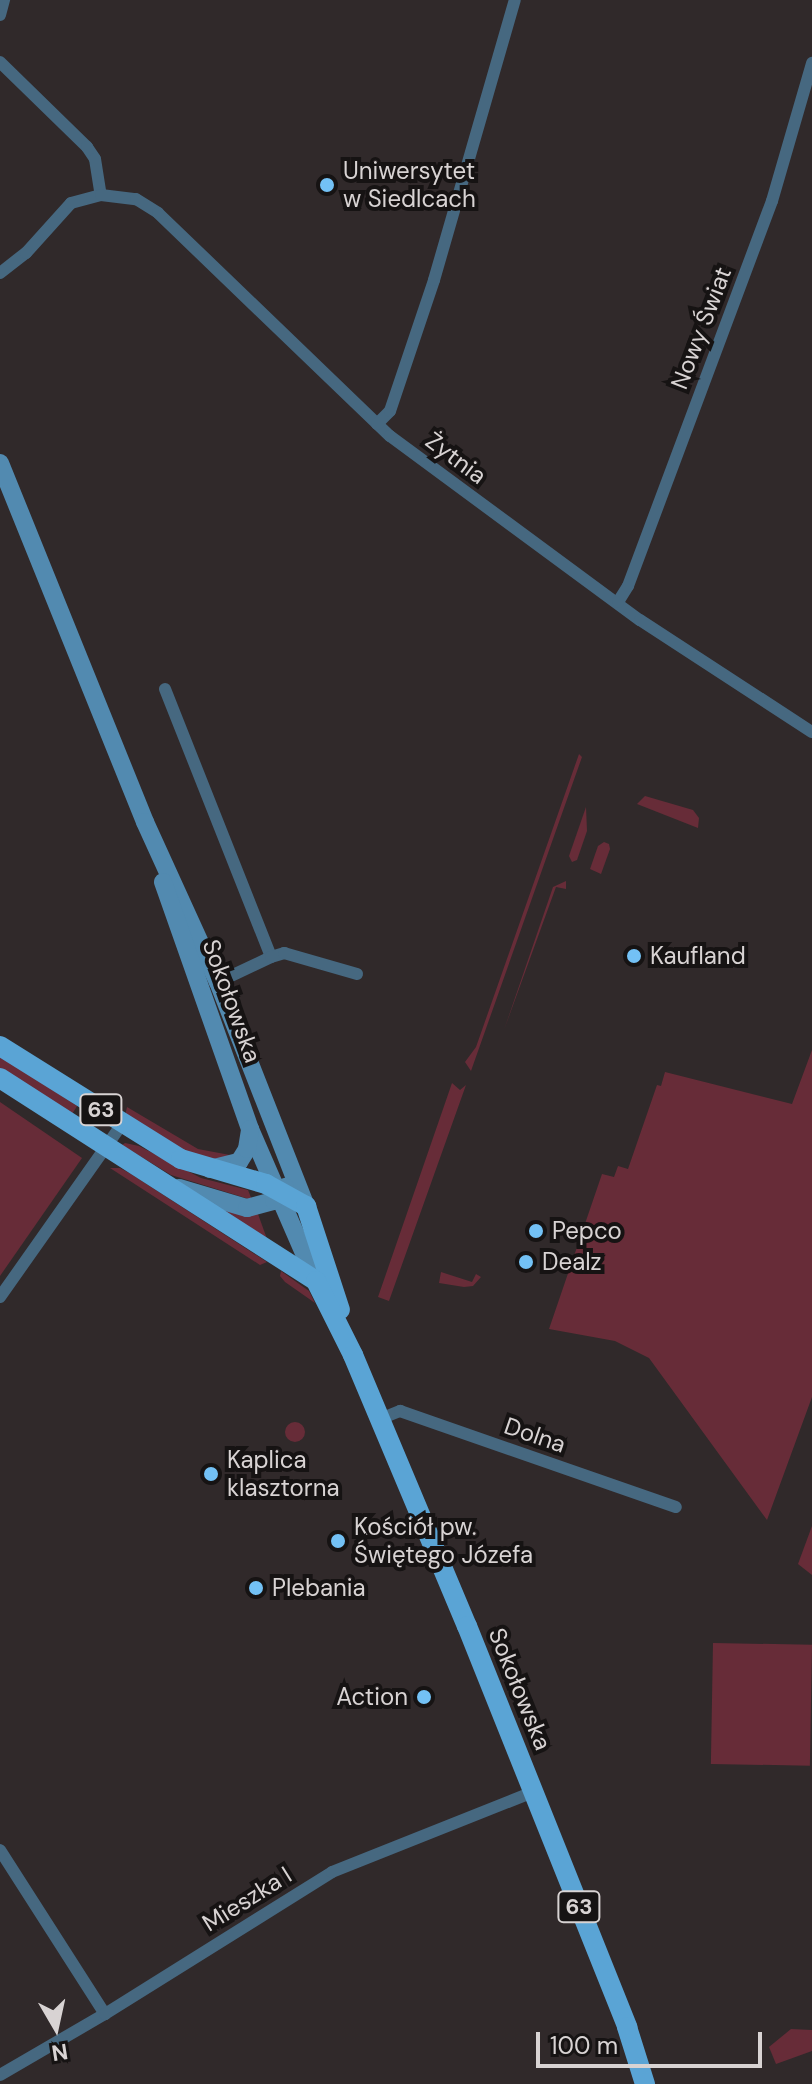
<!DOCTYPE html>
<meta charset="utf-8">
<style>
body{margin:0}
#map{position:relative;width:812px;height:2084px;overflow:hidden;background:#30292a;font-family:"DM Sans",sans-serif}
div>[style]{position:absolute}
.green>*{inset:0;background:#672c38;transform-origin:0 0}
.round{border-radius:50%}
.street>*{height:12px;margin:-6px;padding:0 6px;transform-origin:6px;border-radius:6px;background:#466880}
.secondary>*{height:18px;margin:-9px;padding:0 9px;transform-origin:9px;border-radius:9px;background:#528ab0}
.primary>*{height:20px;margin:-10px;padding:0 10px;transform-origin:10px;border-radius:10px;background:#5aa4d5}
.dots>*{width:22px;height:22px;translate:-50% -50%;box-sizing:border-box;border:4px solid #161313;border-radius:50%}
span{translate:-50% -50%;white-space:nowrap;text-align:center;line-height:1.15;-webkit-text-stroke:8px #161313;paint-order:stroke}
.shield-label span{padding:2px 6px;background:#161313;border:2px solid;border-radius:6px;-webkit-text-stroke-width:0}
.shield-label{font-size:22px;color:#d8d3d3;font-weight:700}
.poi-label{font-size:24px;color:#d8d3d3}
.left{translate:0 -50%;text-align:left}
.right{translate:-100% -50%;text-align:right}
.street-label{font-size:24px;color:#d8d3d3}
.north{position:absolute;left:16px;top:1988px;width:80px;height:80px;-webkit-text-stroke:6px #161313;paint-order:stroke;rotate:171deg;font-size:22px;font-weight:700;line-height:32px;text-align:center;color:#d8d3d3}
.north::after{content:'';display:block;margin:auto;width:28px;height:36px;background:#d8d3d3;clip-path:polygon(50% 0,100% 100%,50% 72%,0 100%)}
.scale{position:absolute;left:536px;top:2032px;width:226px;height:36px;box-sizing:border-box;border:4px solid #d8d3d3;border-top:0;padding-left:10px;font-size:24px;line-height:28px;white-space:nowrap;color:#d8d3d3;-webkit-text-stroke:6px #161313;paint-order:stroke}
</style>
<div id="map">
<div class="green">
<div style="clip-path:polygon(579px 754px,582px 757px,471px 1071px,465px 1062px,476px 1047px)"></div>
<div style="clip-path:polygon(645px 796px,693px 810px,699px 818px,698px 828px,637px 804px)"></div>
<div style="clip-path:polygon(586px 807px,587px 831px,577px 860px,572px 862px,569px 856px)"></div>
<div style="clip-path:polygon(604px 842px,609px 844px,610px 849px,601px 874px,590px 869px,598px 846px)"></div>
<div style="clip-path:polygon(566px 881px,566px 889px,556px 887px,504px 1030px,553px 887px)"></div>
<div style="clip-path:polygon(812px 1050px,812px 1397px,767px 1520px,649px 1358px,615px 1341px,549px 1329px,602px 1174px,614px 1177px,618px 1166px,628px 1169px,657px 1085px,661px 1086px,665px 1072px,792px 1104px)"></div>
<div style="left:0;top:1056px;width:92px;height:12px;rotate:33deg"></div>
<div style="clip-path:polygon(452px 1083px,460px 1090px,466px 1085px,389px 1301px,378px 1297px)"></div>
<div style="clip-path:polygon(0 1102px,82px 1158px,0 1276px)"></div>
<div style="clip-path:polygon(127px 1107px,198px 1149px,230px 1155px,231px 1158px,221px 1161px,194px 1156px,125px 1116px)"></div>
<div style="clip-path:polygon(125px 1143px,139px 1146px,201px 1178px,248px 1190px,252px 1200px,171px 1175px,122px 1145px)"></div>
<div style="clip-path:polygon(110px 1168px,120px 1168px,131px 1174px,267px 1262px,260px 1265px)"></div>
<div style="clip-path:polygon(221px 1209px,258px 1214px,267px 1239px)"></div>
<div style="clip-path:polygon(281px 1271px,309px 1291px,315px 1303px,285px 1282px,280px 1276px)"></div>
<div style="clip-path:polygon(441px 1272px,472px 1282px,476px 1274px,481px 1277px,473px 1286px,464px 1287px,439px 1283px)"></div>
<div class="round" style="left:285px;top:1422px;width:20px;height:20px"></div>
<div style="clip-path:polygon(812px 1526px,812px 1575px,798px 1564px)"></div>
<div style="left:713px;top:1643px;width:99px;height:121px;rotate:1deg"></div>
<div style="clip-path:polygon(791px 2029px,812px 2030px,812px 2051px,776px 2064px,769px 2047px)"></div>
</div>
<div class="street">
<div style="left:0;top:15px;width:16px;rotate:-75deg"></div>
<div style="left:0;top:62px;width:122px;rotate:44.3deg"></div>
<div style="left:87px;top:147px;width:14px;rotate:56deg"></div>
<div style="left:95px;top:159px;width:36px;rotate:81deg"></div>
<div style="left:0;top:273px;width:33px;rotate:-38deg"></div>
<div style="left:26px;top:253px;width:67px;rotate:-48deg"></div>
<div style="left:71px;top:203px;width:31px;rotate:-15deg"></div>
<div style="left:101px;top:195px;width:35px;rotate:7deg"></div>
<div style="left:136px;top:199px;width:26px;rotate:32deg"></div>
<div style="left:158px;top:213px;width:322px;rotate:43.9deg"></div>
<div style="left:390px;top:436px;width:310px;rotate:36.4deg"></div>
<div style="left:640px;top:620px;width:205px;rotate:33.1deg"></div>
<div style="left:377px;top:424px;width:18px;rotate:-45deg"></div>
<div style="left:390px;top:411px;width:138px;rotate:-71.4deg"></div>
<div style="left:434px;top:280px;width:291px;rotate:-73.9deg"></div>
<div style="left:618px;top:602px;width:19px;rotate:-58deg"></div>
<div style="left:628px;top:586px;width:411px;rotate:-69.5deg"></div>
<div style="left:772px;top:201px;width:144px;rotate:-73.8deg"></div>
<div style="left:165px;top:689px;width:288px;rotate:68.4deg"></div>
<div style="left:271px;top:957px;width:59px;rotate:154.7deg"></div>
<div style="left:271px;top:957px;width:14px;rotate:-17deg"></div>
<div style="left:284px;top:953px;width:76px;rotate:16deg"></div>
<div style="left:0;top:1297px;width:212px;rotate:-54.8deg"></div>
<div style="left:380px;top:1419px;width:22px;rotate:-22deg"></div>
<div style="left:400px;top:1411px;width:292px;rotate:19.2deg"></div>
<div style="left:0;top:1850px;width:195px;rotate:57.4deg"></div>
<div style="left:0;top:2075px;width:121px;rotate:-30.2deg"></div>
<div style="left:105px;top:2014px;width:268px;rotate:-32deg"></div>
<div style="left:332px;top:1872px;width:216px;rotate:-21.7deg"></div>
</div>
<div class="secondary">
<div style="left:0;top:463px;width:387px;rotate:68deg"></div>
<div style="left:145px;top:822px;width:176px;rotate:65.5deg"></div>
<div style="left:218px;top:982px;width:241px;rotate:68.6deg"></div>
<div style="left:163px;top:882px;width:262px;rotate:70.6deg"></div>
<div style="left:250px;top:1129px;width:166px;rotate:66.5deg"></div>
<div style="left:210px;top:1169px;width:30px;rotate:-14deg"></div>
<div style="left:239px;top:1162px;width:15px;rotate:-58deg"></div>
<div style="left:247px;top:1149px;width:20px;rotate:-81deg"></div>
<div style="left:179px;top:1188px;width:71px;rotate:16.4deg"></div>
<div style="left:247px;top:1208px;width:28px;rotate:-15deg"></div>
<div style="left:274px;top:1201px;width:18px;rotate:-52deg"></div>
</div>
<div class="primary">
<div style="left:0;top:1046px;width:213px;rotate:32deg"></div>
<div style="left:181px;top:1159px;width:89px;rotate:16.4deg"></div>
<div style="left:266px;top:1184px;width:46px;rotate:28.8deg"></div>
<div style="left:306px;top:1206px;width:109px;rotate:71.9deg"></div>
<div style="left:0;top:1078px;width:376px;rotate:32.7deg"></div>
<div style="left:316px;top:1281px;width:83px;rotate:63.4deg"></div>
<div style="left:353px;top:1355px;width:294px;rotate:67.2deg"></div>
<div style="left:467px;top:1626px;width:432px;rotate:68.2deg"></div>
<div style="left:627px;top:2027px;width:60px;rotate:72.5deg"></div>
</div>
<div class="dots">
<div style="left:327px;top:185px;background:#73c1f5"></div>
<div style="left:634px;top:956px;background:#73c1f5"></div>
<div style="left:536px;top:1231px;background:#73c1f5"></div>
<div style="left:526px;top:1262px;background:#73c1f5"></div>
<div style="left:211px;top:1474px;background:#73c1f5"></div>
<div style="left:338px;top:1541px;background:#73c1f5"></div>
<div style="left:256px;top:1588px;background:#73c1f5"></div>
<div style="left:424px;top:1697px;background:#73c1f5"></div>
</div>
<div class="shield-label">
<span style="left:101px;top:1110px">63</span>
<span style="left:579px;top:1907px">63</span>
</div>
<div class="poi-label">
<span class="left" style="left:343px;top:185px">Uniwersytet<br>w Siedlcach</span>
<span class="left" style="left:650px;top:956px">Kaufland</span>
<span class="left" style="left:552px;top:1231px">Pepco</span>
<span class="left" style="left:542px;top:1262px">Dealz</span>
<span class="left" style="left:227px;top:1474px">Kaplica<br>klasztorna</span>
<span class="left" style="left:354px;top:1541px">Kościół pw.<br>Świętego Józefa</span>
<span class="left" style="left:272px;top:1588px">Plebania</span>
<span class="right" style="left:408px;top:1697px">Action</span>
</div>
<div class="street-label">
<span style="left:701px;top:328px;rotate:-69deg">Nowy Świat</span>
<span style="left:456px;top:458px;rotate:37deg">Żytnia</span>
<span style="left:232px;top:1001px;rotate:70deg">Sokołowska</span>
<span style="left:535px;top:1435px;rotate:19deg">Dolna</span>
<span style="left:520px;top:1689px;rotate:68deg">Sokołowska</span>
<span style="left:247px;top:1899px;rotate:-32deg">Mieszka I</span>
</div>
<div class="north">N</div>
<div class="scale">100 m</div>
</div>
